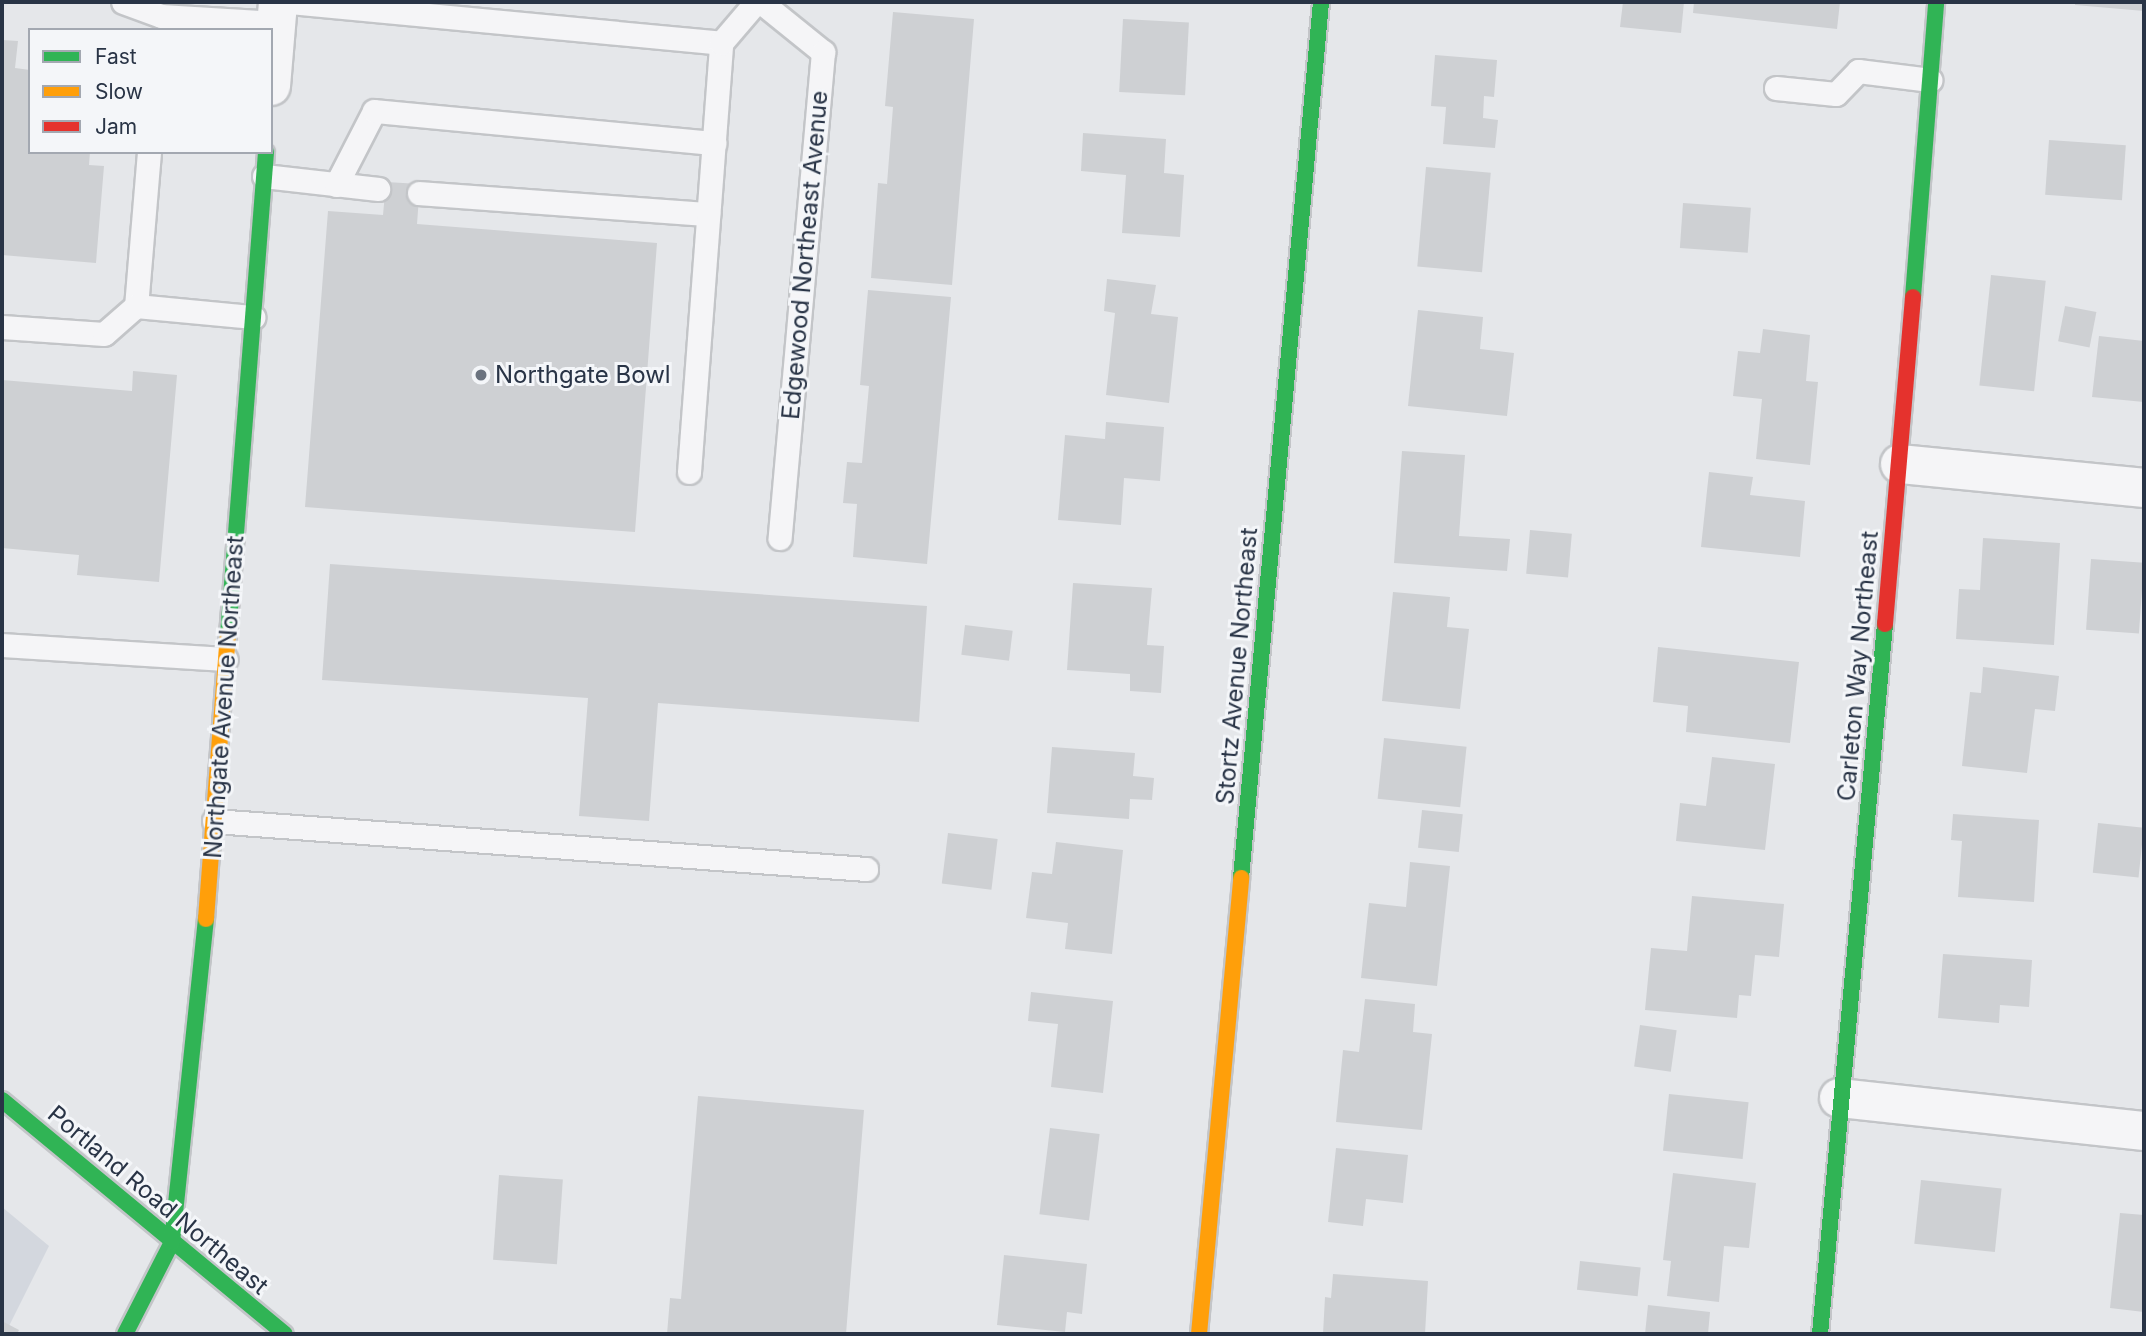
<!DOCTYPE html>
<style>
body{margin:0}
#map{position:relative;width:2146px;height:1336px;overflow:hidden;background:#e5e7ea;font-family:Inter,sans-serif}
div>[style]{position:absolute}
.built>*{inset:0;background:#d3d7de}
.building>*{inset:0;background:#ced0d3;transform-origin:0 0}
.roads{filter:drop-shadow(2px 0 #c3c5c8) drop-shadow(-2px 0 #c3c5c8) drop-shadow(0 2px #c3c5c8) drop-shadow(0 -2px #c3c5c8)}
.lane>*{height:23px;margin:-11.5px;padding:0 11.5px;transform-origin:11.5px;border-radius:11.5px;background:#f5f5f7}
.street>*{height:38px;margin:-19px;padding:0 19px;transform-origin:19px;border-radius:19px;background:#f5f5f7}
.fast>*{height:16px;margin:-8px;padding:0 8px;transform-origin:8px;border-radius:8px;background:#30b455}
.slow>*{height:16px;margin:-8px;padding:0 8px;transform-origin:8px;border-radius:8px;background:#ff9f0a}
.jam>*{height:16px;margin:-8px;padding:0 8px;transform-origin:8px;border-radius:8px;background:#e5322d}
.dots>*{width:19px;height:19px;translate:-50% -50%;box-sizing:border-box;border:4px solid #f4f6f9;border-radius:50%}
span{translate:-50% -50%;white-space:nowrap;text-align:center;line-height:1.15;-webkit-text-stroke:6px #f4f6f9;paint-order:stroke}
.street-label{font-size:24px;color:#293446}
.poi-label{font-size:24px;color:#293446}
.left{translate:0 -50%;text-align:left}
.frame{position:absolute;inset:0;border:4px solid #293446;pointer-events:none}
.legend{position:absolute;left:28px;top:28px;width:245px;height:126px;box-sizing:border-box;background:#f4f6f9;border:2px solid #a3a8b1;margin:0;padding:9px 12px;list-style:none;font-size:21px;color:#293446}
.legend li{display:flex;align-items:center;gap:14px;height:35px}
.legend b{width:35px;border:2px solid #a3a8b1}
</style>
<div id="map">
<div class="built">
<div style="clip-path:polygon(2px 1207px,49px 1246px,5px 1334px,2px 1334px)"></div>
</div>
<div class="building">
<div style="clip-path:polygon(1623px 2px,1684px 2px,1681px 33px,1620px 27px)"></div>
<div style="clip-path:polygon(1694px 2px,1840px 2px,1837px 29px,1693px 13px)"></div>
<div style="clip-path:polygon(2075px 2px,2144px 2px,2144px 11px,2075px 5px)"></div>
<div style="clip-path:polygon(893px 12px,974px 19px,952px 285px,871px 278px,878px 183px,887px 184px,893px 107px,885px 106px)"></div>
<div style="left:1123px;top:19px;width:66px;height:73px;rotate:3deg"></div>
<div style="clip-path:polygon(2px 40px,18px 41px,15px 68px,30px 70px,30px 152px,90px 152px,89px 165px,104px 166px,96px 263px,2px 255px)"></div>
<div style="clip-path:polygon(1435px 55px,1497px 60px,1494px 97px,1484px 96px,1483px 118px,1498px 120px,1495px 148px,1443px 144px,1446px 107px,1431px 106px)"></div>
<div style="clip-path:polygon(1083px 133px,1166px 139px,1164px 173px,1184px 175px,1180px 237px,1122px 233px,1126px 175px,1081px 171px)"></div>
<div style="left:2049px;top:140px;width:77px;height:55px;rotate:4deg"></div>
<div style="left:1426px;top:167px;width:65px;height:100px;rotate:5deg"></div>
<div style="clip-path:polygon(386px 182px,420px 184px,417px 224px,657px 243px,635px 532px,305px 507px,328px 211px,383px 215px)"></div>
<div style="left:1683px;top:203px;width:68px;height:45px;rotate:4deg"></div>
<div style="left:1991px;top:275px;width:55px;height:111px;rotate:6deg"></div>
<div style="clip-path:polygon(1107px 279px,1156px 285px,1151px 314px,1178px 317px,1169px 403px,1106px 395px,1115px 313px,1104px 311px)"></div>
<div style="clip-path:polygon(868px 290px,951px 297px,927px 564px,853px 557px,857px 504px,843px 503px,847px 462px,862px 463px,869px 386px,860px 385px)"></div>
<div style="left:2065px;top:306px;width:32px;height:36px;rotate:11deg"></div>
<div style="clip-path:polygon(1418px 310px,1483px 317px,1480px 349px,1514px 353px,1507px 416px,1408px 406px)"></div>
<div style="clip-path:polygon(1763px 329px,1810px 335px,1806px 381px,1818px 382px,1810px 465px,1756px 459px,1762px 399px,1733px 396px,1738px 351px,1760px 353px)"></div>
<div style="clip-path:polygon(2099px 336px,2144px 341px,2144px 402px,2092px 397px)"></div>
<div style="clip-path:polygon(133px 371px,177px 375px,159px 582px,77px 575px,79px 555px,2px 548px,2px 380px,132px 391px)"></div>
<div style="clip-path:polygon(1106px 422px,1164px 427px,1160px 481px,1124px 478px,1121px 525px,1058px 520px,1065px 435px,1105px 439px)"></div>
<div style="clip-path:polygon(1402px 451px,1465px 455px,1459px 536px,1510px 539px,1507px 571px,1394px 563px)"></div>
<div style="clip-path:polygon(1709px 472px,1753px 477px,1750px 495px,1805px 501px,1800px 557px,1701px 547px)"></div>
<div style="left:1530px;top:530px;width:42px;height:44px;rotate:5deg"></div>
<div style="clip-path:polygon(1983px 538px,2060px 543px,2054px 645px,1956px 639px,1959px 589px,1980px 590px)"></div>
<div style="left:2091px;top:559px;width:53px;height:71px;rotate:4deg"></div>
<div style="clip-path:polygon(330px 564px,927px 606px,919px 722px,658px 703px,649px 821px,579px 816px,588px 698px,322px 680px)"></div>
<div style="clip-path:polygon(1073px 583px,1152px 588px,1147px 645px,1164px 646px,1161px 693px,1130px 691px,1130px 674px,1067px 670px)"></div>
<div style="clip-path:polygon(1393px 592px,1450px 597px,1447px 627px,1469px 629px,1460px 709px,1382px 701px)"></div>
<div style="left:965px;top:625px;width:48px;height:30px;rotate:7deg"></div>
<div style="clip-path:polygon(1658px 647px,1799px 662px,1790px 743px,1686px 732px,1688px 706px,1653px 702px)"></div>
<div style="clip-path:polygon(1983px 667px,2059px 676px,2055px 711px,2035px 709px,2027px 773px,1962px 766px,1970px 692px,1981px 693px)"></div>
<div style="left:1384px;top:738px;width:83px;height:61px;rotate:6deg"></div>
<div style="clip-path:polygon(1052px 747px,1135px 753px,1133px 776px,1154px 778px,1152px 800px,1130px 799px,1129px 819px,1047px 813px)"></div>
<div style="clip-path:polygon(1712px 757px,1775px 764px,1765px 850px,1676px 841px,1680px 803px,1706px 806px)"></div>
<div style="left:1422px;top:810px;width:41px;height:38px;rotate:6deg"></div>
<div style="clip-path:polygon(1953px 814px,2039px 820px,2034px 902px,1958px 897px,1962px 841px,1951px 840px)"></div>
<div style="left:2098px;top:823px;width:46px;height:50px;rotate:6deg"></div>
<div style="left:948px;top:833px;width:50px;height:51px;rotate:7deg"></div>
<div style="clip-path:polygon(1056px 842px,1123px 850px,1112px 954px,1065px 949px,1068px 923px,1026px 918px,1032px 872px,1052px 874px)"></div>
<div style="clip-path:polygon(1410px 862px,1450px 866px,1437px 986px,1361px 978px,1369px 903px,1406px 907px)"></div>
<div style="clip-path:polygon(1692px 896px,1784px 904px,1779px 957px,1755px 955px,1751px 996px,1739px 995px,1737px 1018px,1645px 1010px,1651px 948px,1687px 951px)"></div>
<div style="clip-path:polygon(1943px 954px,2032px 960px,2029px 1007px,2000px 1005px,1999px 1023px,1938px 1018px)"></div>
<div style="clip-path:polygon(1031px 992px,1113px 1001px,1103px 1093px,1051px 1087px,1058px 1024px,1028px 1021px)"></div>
<div style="clip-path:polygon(1365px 999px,1415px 1004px,1413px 1032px,1432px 1034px,1422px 1130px,1336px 1122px,1343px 1050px,1359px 1052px)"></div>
<div style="left:1640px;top:1025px;width:37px;height:42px;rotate:8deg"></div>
<div style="left:1669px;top:1094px;width:80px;height:57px;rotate:6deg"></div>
<div style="clip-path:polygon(698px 1096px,864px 1110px,846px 1334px,667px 1334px,670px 1298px,681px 1299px)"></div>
<div style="left:1050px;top:1128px;width:50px;height:87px;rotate:7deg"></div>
<div style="clip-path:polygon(1336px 1148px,1408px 1155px,1403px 1203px,1366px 1199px,1363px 1226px,1328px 1222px)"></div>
<div style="clip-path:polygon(1673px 1173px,1756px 1183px,1749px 1248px,1724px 1246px,1719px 1302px,1667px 1296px,1671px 1261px,1663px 1260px)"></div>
<div style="left:499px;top:1175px;width:64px;height:85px;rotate:4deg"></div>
<div style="left:1921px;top:1180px;width:81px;height:64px;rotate:6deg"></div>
<div style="clip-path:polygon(2120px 1213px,2144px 1215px,2144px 1312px,2110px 1308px)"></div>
<div style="clip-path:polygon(1004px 1255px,1087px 1264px,1082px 1314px,1067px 1312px,1065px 1332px,997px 1325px)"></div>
<div style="left:1580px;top:1261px;width:61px;height:29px;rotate:6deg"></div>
<div style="clip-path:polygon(1333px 1274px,1428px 1281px,1425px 1334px,1323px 1334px,1325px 1297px,1331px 1298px)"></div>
<div style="clip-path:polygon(1648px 1305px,1710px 1312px,1708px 1334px,1645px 1334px)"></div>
<div style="clip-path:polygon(2px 1321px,19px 1330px,17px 1334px,2px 1334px)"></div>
</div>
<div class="roads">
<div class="lane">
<div style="left:123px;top:2px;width:40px;rotate:20.2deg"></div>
<div style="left:161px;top:16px;width:115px;rotate:3.5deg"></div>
<div style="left:290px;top:2px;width:433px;rotate:5.4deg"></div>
<div style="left:761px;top:2px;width:80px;rotate:38.9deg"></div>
<div style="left:823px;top:52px;width:488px;rotate:95.1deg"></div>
<div style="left:1776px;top:88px;width:60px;rotate:5.7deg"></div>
<div style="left:1836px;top:94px;width:32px;rotate:-46deg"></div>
<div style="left:1858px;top:71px;width:73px;rotate:7.1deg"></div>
<div style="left:149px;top:152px;width:155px;rotate:94.8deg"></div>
<div style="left:136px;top:306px;width:118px;rotate:5.4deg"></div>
<div style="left:264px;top:176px;width:115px;rotate:6.5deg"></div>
<div style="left:336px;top:185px;width:83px;rotate:-62.8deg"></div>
<div style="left:374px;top:111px;width:342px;rotate:5.4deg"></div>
<div style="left:419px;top:193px;width:290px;rotate:4.2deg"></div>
<div style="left:2px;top:327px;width:102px;rotate:3.9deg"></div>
<div style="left:104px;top:334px;width:43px;rotate:-41.2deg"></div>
<div style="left:689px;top:472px;width:430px;rotate:-85.7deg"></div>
<div style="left:721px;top:43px;width:54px;rotate:-49.5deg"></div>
<div style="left:2px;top:645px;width:224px;rotate:3.6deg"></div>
<div style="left:214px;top:821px;width:654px;rotate:4.21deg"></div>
</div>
<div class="street">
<div style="left:271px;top:86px;width:84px;rotate:-85.2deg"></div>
<div style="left:1900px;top:464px;width:245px;rotate:5.6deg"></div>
<div style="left:1839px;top:1098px;width:307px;rotate:6.2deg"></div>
</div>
<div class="fast">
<div style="left:1913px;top:297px;width:296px;rotate:-85.5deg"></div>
<div style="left:228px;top:635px;width:484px;rotate:-85.5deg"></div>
<div style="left:1241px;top:878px;width:880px;rotate:-84.78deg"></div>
<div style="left:2px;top:1100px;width:367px;rotate:39.6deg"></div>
<div style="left:125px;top:1334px;width:103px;rotate:-62.9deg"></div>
<div style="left:172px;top:1242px;width:325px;rotate:-84deg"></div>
<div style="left:1820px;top:1334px;width:713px;rotate:-84.77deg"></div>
</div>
<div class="slow">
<div style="left:206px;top:919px;width:285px;rotate:-85.6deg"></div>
<div style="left:1199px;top:1334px;width:458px;rotate:-84.7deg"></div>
</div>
<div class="jam">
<div style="left:1885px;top:624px;width:328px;rotate:-85.1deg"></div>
</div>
</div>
<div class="dots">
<div style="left:481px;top:375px;background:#6b737f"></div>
</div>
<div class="street-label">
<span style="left:805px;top:255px;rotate:-85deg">Edgewood Northeast Avenue</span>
<span style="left:1237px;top:666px;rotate:-85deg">Stortz Avenue Northeast</span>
<span style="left:1858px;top:666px;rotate:-85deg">Carleton Way Northeast</span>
<span style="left:224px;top:697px;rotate:-86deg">Northgate Avenue Northeast</span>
<span style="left:158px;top:1200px;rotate:40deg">Portland Road Northeast</span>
</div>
<div class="poi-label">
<span class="left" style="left:495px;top:375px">Northgate Bowl</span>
</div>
<div class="frame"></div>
<ul class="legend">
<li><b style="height:9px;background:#30b455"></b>Fast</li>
<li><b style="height:9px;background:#ff9f0a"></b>Slow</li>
<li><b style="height:9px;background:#e5322d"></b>Jam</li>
</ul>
</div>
